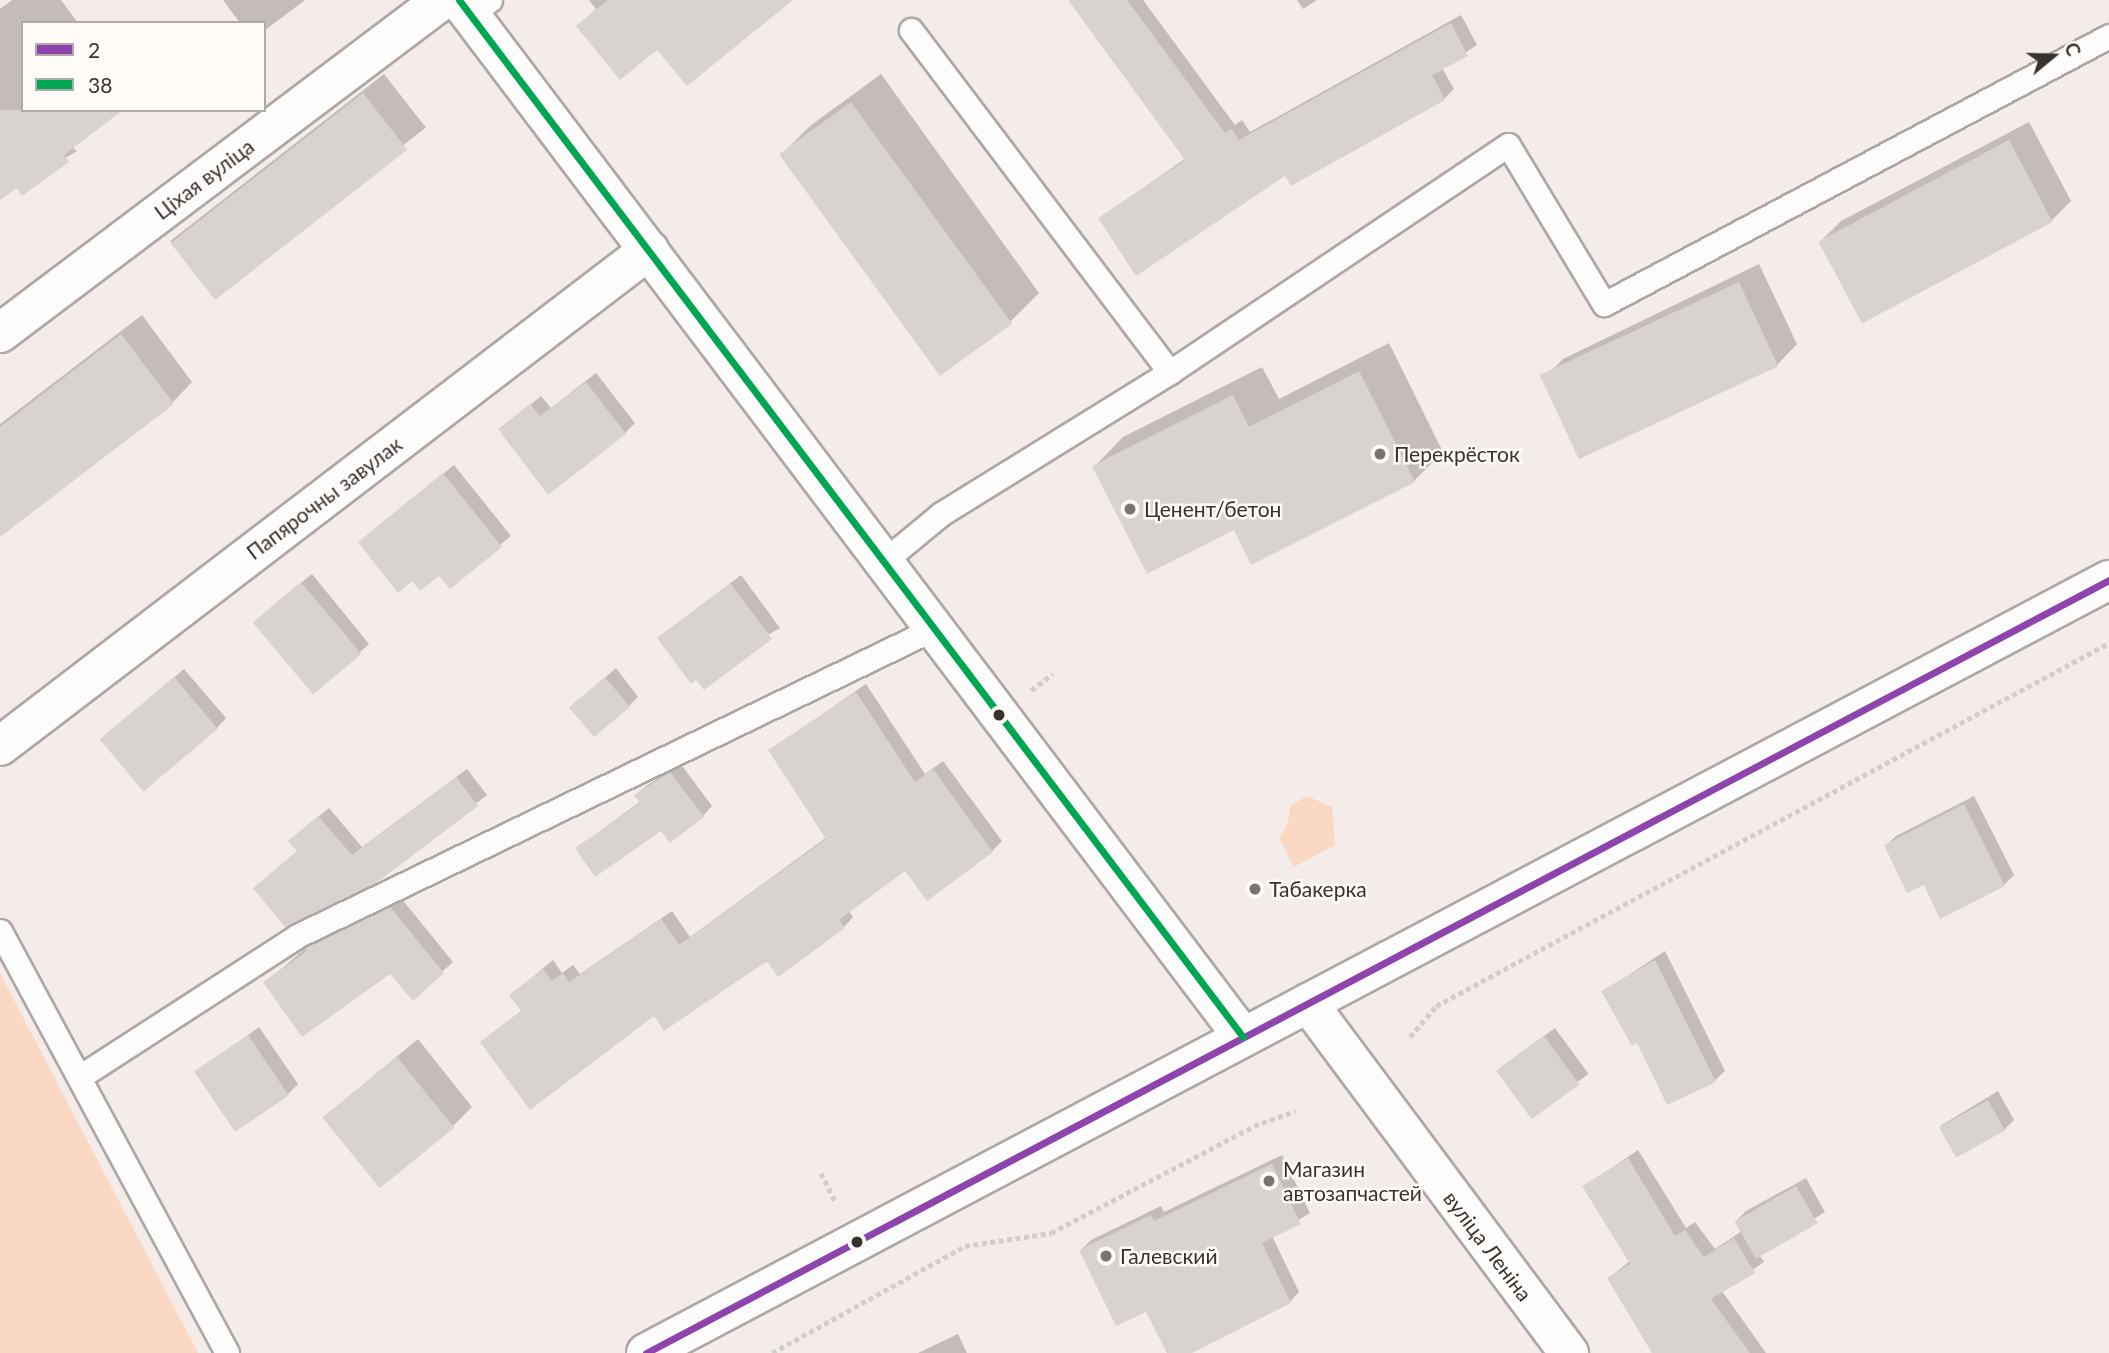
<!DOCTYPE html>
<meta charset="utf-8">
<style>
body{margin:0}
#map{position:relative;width:2109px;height:1353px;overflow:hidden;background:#f4ece8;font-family:Lato,sans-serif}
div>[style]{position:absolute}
.green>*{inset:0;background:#fad8c3}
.shadow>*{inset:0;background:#0003;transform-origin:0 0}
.building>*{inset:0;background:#d9d3cf;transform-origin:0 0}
.path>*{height:4.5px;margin-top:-2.25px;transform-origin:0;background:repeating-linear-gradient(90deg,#d1cecc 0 5px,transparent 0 8.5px)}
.roads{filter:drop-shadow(2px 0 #aea7a4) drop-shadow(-2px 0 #aea7a4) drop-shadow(0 2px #aea7a4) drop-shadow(0 -2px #aea7a4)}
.service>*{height:23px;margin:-11.5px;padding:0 11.5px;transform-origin:11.5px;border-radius:11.5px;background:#fdfcfc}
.minor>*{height:38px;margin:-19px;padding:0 19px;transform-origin:19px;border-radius:19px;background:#fdfcfc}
.tertiary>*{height:38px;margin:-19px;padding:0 19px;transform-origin:19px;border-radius:19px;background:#fdfcfc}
.primary>*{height:38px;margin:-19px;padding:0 19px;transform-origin:19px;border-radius:19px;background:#fdfcfc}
.bus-1>*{height:7px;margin:-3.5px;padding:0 3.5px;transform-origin:3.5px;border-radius:3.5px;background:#8e44ad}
.bus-2>*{height:7px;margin:-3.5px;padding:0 3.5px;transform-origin:3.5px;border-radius:3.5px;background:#00a651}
.dots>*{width:19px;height:19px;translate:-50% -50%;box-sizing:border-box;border:4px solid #fefbf9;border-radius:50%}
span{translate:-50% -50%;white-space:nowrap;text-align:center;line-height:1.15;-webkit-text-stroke:5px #fefbf9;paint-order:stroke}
.street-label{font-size:21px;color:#38322f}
.poi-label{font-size:21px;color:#38322f}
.left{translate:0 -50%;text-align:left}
.legend{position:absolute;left:21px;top:21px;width:245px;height:91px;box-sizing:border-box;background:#fefbf9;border:2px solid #afaba8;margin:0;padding:9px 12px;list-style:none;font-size:21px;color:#38322f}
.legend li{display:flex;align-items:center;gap:14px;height:35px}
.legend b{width:35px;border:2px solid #afaba8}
.north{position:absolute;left:2018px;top:21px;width:70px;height:70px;-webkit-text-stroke:5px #fefbf9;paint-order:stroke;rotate:71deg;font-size:19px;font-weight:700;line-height:28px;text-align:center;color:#38322f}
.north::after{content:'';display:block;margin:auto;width:24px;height:32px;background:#38322f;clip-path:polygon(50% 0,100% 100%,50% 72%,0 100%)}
</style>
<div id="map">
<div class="green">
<div style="clip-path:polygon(1307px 796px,1332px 807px,1335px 845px,1294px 867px,1279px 838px,1288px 823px,1290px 806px)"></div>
<div style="clip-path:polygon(0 973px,198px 1353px,0 1353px)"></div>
</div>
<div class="shadow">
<div style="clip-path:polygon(12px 0,61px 0,78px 23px,23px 23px,23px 110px,77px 151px,0 198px,0 9px)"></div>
<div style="clip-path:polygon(223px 0,305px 0,264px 31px,264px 23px,240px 23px)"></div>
<div style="clip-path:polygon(589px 0,778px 0,657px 48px,578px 26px,596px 9px)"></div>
<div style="clip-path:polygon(1070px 0,1143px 0,1235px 125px,1242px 120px,1250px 132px,1461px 15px,1477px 45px,1442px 68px,1454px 89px,1444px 99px,1286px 174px,1100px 218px,1186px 158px)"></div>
<div style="clip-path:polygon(1297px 0,1317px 0,1303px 9px)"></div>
<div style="left:384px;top:74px;width:68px;height:271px;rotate:52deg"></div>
<div style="clip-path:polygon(881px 74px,1039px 293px,1010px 322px,939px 373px,781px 155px,810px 126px)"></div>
<div style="clip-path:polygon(2029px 122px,2071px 201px,2051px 221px,1821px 241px,1841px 221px)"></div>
<div style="clip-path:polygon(1759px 264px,1797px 344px,1778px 364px,1543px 379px,1563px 359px)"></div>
<div style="clip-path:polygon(142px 315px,192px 382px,173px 402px,0 527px,0 424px)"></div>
<div style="clip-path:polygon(1389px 343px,1443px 452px,1414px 481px,1234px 528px,1094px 467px,1123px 437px,1262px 367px,1279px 399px)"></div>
<div style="clip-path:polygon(596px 373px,635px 423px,625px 433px,501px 429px,541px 396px,551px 408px)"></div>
<div style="clip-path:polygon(454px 465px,511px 536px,450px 586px,439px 573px,412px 578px,360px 542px)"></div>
<div style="clip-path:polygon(312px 574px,369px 644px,359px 653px,264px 613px)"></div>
<div style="clip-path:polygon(741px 575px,780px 628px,696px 677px,659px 638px)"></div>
<div style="clip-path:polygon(616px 668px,638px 697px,629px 706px,582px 698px)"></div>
<div style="clip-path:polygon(184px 669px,226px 718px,217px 728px,112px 731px)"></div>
<div style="clip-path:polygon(866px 684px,925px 774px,943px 761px,1002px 841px,992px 851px,928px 899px,905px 869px,849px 911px,853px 917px,844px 927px,654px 1013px,482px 1042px,522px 1010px,511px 995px,553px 960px,562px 973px,573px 965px,580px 974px,672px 911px,690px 937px,827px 837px,771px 750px)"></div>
<div style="clip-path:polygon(680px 763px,712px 806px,703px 816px,577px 848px,641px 801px,636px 795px,646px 786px)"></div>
<div style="clip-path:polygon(467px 769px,487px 795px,375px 881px,300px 832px,329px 808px,362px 847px)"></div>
<div style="clip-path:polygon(1974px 796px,2014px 875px,2004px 885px,1941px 917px,1925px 883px,1886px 845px,1896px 836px)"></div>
<div style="clip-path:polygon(401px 898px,453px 962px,413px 998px,390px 972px,265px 983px,316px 939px)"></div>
<div style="clip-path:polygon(1665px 951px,1725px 1071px,1715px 1080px,1668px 1103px,1638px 1040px,1603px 992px)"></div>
<div style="clip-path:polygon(259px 1027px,298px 1084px,288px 1094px,197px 1072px)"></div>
<div style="left:1555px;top:1028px;width:57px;height:71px;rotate:54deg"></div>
<div style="clip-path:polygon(418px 1039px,472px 1107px,452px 1127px,324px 1117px)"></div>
<div style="clip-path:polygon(1998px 1091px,2014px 1120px,2004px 1130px,1940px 1126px)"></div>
<div style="clip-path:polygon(1638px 1150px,1686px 1228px,1695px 1222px,1715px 1249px,1742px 1231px,1736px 1221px,1746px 1211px,1806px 1178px,1825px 1212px,1758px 1253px,1764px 1262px,1722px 1291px,1766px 1353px,1664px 1353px,1609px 1278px,1630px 1261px,1585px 1186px)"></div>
<div style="clip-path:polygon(1282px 1155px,1310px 1213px,1272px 1236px,1299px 1292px,1290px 1302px,1188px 1353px,1169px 1353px,1146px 1309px,1081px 1250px,1091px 1240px,1161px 1206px,1164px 1212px)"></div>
<div style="clip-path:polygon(958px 1334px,967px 1353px,918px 1353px)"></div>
</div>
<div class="building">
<div style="clip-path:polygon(608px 0,793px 0,687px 86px,657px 50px,620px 80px,576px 26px)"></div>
<div style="clip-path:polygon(1068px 0,1127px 0,1225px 133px,1232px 129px,1239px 140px,1451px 23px,1468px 56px,1432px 75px,1445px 100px,1291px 186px,1285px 176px,1136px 276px,1098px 218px,1185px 160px)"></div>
<div style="left:363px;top:93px;width:72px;height:244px;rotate:52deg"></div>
<div style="left:851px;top:102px;width:274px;height:89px;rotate:54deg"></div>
<div style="clip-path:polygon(0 110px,123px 110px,64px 155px,69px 162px,22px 196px,17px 188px,0 200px)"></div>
<div style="left:2009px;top:140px;width:93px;height:216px;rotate:62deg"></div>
<div style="left:1739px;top:282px;width:93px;height:220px;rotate:65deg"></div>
<div style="clip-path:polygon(121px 334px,174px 404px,0 537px,0 427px)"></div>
<div style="clip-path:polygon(1359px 371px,1415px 482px,1251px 565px,1234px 530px,1147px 574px,1092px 466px,1233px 395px,1249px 427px)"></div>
<div style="clip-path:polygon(586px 382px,626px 434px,548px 495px,498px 429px,530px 404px,540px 416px)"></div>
<div style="clip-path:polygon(443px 473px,502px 547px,450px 589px,439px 576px,420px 591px,412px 581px,398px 593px,358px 542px)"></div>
<div style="left:301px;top:582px;width:94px;height:63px;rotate:50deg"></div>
<div style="clip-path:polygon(730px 583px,772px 639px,704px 690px,696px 680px,691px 684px,657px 638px)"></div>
<div style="left:174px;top:677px;width:68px;height:97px;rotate:50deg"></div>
<div style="left:605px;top:677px;width:39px;height:47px;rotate:50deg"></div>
<div style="clip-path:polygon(856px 692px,915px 782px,933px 769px,993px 852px,927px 901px,905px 871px,839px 920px,845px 928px,778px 977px,767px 961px,664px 1031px,654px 1016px,530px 1110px,480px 1042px,521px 1011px,509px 995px,543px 969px,552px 981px,563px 973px,569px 982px,661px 919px,679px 945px,826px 839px,768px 750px)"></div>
<div style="clip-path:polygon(670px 772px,704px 817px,670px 843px,661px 831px,595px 877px,575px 848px,640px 803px,634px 795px)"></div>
<div style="clip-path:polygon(456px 777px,478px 806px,376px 883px,285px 927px,253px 888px,297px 851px,288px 841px,318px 816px,352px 855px)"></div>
<div style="clip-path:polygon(1964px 804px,2005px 886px,1940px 919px,1924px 885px,1907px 893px,1884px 845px)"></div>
<div style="clip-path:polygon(390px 907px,444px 973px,413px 1001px,390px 974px,302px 1037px,263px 982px,306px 952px,304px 948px)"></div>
<div style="clip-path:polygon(1655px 960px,1716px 1082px,1667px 1105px,1637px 1043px,1632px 1046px,1601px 991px)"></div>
<div style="left:248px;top:1035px;width:73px;height:65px;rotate:56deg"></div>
<div style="left:1544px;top:1036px;width:60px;height:59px;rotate:54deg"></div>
<div style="left:397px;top:1057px;width:91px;height:96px;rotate:51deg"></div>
<div style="left:1988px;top:1100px;width:35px;height:56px;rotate:61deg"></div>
<div style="clip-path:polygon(1628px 1158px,1675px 1236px,1685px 1230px,1704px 1257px,1734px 1238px,1755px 1273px,1711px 1299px,1750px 1353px,1652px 1353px,1607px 1278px,1630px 1264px,1582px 1186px)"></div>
<div style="clip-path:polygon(1272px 1164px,1301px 1224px,1262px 1243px,1291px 1303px,1192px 1353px,1167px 1353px,1146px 1312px,1116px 1326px,1079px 1250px,1151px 1215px,1154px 1221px)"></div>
<div style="left:1796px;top:1186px;width:43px;height:71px;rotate:60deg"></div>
</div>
<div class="path">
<div style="left:1031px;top:690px;width:27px;rotate:-36deg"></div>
<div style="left:1410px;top:1037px;width:40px;rotate:-50deg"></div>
<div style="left:1436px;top:1006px;width:765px;rotate:-28.34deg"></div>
<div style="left:821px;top:1173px;width:34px;rotate:63deg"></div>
<div style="left:772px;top:1353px;width:221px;rotate:-29deg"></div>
<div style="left:965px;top:1246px;width:87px;rotate:-8.6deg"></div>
<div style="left:1051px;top:1233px;width:229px;rotate:-27.8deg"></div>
<div style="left:1254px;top:1126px;width:44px;rotate:-20.1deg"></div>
</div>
<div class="roads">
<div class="service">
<div style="left:470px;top:15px;width:25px;rotate:-37deg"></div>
<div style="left:911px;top:30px;width:429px;rotate:52.9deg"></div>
<div style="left:884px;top:561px;width:74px;rotate:-39.5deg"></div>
<div style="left:941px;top:514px;width:269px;rotate:-31.8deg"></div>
<div style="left:1170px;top:372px;width:407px;rotate:-33.9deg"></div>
<div style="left:1508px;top:145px;width:186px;rotate:58.9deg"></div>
<div style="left:1604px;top:304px;width:572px;rotate:-27.95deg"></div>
<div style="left:0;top:931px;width:479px;rotate:61.7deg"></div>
<div style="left:81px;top:1076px;width:257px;rotate:-32.9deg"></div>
<div style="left:297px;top:936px;width:708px;rotate:-25.77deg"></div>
</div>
<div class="minor">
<div style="left:0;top:333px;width:553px;rotate:-36.99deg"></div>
<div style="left:0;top:746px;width:817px;rotate:-37.39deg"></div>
</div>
<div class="tertiary">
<div style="left:459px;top:0;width:1300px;rotate:52.91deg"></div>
<div style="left:1308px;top:1003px;width:437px;rotate:53.3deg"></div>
</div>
<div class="primary">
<div style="left:646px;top:1353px;width:1655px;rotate:-27.85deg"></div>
</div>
</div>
<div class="bus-1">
<div style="left:646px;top:1353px;width:1655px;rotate:-27.85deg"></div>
</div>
<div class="bus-2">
<div style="left:459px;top:0;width:1300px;rotate:52.91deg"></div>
</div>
<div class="dots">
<div style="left:1380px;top:454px;background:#7a7370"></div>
<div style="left:1130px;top:509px;background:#7a7370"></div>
<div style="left:999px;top:715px;background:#38322f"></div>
<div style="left:1255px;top:889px;background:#7a7370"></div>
<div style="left:1269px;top:1181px;background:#7a7370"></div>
<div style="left:857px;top:1242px;background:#38322f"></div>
<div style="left:1106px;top:1256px;background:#7a7370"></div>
</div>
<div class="street-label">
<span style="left:204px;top:179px;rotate:-37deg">Ціхая вуліца</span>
<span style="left:324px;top:498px;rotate:-37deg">Папярочны завулак</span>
<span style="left:1488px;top:1246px;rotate:53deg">вуліца Леніна</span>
</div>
<div class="poi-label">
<span class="left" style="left:1394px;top:454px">Перекрёсток</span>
<span class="left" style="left:1144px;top:509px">Ценент/бетон</span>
<span class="left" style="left:1269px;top:889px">Табакерка</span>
<span class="left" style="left:1283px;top:1181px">Магазин<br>автозапчастей</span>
<span class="left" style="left:1120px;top:1256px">Галевский</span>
</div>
<ul class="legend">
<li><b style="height:9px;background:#8e44ad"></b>2</li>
<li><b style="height:9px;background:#00a651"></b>38</li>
</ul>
<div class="north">С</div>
</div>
